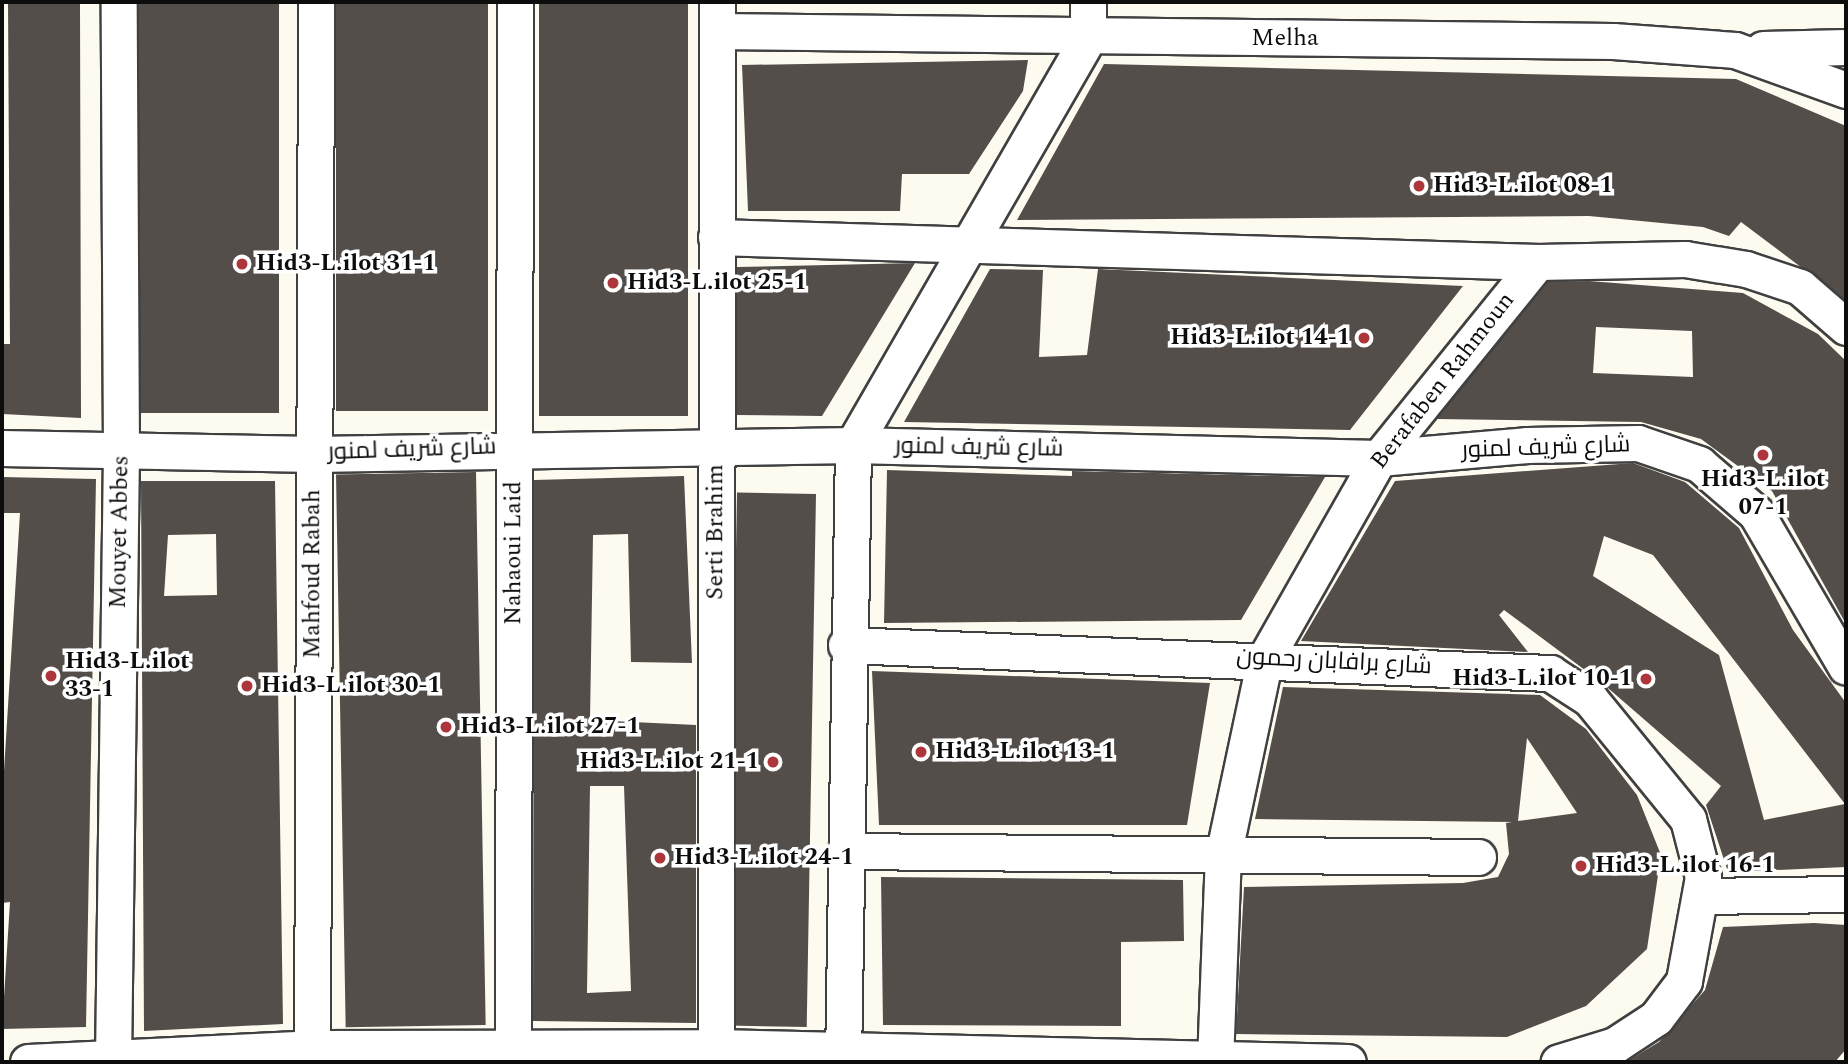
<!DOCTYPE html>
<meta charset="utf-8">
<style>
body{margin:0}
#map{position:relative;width:1848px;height:1064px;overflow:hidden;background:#fdfaef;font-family:Spectral,Cairo,serif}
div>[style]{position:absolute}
.building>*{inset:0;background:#544e4b;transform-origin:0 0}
.roads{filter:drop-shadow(2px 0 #404040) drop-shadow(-2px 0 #404040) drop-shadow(0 2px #404040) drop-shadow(0 -2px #404040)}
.minor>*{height:35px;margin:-17.5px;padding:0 17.5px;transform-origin:17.5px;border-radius:17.5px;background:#fff}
.dots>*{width:19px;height:19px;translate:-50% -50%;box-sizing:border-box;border:4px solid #fff;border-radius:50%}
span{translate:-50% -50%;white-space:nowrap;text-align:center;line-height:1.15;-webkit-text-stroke:7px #fff;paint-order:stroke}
.street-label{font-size:24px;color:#0d0d0d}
.poi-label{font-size:24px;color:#0d0d0d;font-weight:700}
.left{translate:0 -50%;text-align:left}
.right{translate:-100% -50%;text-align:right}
.frame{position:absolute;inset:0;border:4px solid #0d0d0d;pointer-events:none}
</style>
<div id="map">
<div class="building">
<div style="clip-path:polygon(8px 2px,80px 2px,81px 418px,2px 414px,2px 344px,10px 344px)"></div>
<div style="left:139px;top:2px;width:140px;height:411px"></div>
<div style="left:336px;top:2px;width:152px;height:409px"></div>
<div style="left:539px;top:2px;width:149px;height:414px"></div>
<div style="clip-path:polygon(1028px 60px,1023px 91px,969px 174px,902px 174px,900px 211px,748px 211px,742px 65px)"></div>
<div style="clip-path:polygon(1104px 64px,1736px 79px,1846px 126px,1846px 301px,1741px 222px,1729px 236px,1703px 227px,1589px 216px,1017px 220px)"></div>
<div style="clip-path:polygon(915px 263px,822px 416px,737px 415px,737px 267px)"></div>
<div style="clip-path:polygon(990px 269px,1043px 270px,1039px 357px,1087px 355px,1098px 269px,1463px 286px,1350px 430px,904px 422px)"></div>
<div style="clip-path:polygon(evenodd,1589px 281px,1743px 293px,1818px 334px,1846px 361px,1846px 624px,1772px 491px,1701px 439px,1641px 422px,1436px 419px,1548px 282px,1589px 281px,1596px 327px,1692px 331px,1693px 377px,1593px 373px,1596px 327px)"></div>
<div style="clip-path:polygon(evenodd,1633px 463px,1685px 482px,1739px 528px,1793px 630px,1846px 703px,1846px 867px,1728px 872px,1706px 805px,1721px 786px,1601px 682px,1504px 610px,1499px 615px,1528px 652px,1301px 641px,1395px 481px,1633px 463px,1604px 536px,1653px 555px,1845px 804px,1764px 820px,1719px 655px,1593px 576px,1604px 536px)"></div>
<div style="clip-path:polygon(887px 470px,1072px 476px,1072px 471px,1325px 477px,1241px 620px,884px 623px)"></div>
<div style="left:476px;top:472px;width:553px;height:140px;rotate:89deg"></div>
<div style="clip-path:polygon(evenodd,684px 476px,692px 663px,631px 662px,628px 534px,593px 535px,590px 720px,696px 725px,696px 1023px,533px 1021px,534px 480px,684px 476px,590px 786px,624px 786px,631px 991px,587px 993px,590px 786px)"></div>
<div style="clip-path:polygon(2px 477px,96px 479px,86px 1027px,2px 1029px,10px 902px,2px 903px,2px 803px,20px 513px,2px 513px)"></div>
<div style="clip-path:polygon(evenodd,141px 481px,275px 481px,283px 1024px,144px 1031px,141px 481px,216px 534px,217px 595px,164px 596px,168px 535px,216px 534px)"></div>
<div style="left:816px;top:494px;width:533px;height:79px;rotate:91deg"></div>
<div style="clip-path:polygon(872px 671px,1210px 683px,1187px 825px,879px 825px)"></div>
<div style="clip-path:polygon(evenodd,1283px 687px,1540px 695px,1586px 729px,1637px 795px,1661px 855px,1647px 949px,1586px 1006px,1507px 1037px,1236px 1034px,1244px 887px,1463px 883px,1498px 877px,1509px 854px,1506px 823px,1512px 822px,1255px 819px,1283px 687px,1527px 738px,1577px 813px,1518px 821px,1527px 738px)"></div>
<div style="clip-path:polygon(881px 877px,1183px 880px,1184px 941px,1121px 942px,1121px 1026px,883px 1025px)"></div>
<div style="clip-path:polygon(1814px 923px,1846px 925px,1846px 1049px,1835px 1062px,1626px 1062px,1659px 1042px,1705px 990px,1723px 927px)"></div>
</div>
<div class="roads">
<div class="minor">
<div style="left:717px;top:31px;width:896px;rotate:0.64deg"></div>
<div style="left:1613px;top:41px;width:122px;rotate:4.2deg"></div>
<div style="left:1735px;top:50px;width:118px;rotate:19.8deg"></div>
<div style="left:1763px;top:49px;width:83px;rotate:-1.4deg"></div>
<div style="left:716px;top:237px;width:822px;rotate:1.74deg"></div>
<div style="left:1538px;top:262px;width:147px;rotate:-1.2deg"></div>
<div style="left:1685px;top:259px;width:62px;rotate:9.3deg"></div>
<div style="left:1746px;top:269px;width:57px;rotate:18.4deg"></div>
<div style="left:1800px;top:287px;width:61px;rotate:41deg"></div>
<div style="left:2px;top:448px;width:312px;rotate:1.1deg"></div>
<div style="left:314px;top:454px;width:539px;rotate:-0.96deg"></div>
<div style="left:853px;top:445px;width:526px;rotate:1.42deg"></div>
<div style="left:1379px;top:458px;width:149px;rotate:-5deg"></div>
<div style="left:1527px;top:445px;width:111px;rotate:-1deg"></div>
<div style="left:1638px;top:443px;width:65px;rotate:19deg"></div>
<div style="left:1699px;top:464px;width:75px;rotate:40.7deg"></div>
<div style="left:1756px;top:513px;width:178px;rotate:59.7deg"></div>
<div style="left:846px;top:645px;width:705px;rotate:2.28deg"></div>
<div style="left:1550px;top:673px;width:48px;rotate:33deg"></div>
<div style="left:1590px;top:699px;width:155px;rotate:50.8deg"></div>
<div style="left:1688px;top:819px;width:60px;rotate:75.5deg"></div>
<div style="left:1703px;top:877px;width:106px;rotate:100.4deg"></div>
<div style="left:1684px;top:981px;width:46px;rotate:127.1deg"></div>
<div style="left:1656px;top:1018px;width:49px;rotate:146.6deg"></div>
<div style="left:1615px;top:1045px;width:59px;rotate:163.1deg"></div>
<div style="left:845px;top:851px;width:633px;rotate:0.54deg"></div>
<div style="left:1701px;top:896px;width:145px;rotate:-0.8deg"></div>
<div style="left:28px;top:1062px;width:284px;rotate:-2.8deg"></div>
<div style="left:312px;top:1048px;width:404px;rotate:-0.1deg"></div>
<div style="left:716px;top:1047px;width:632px;rotate:1.36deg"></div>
<div style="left:113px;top:1062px;width:609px;rotate:-89.25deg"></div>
<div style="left:121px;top:453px;width:451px;rotate:-90.3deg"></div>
<div style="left:312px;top:1062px;width:1060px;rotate:-89.78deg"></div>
<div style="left:513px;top:1062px;width:1060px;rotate:-89.89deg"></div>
<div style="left:716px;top:1062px;width:1060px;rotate:-89.95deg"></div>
<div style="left:843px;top:1062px;width:617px;rotate:-89.07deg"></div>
<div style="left:853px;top:445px;width:470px;rotate:-60deg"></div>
<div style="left:1088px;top:38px;width:36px;rotate:-90deg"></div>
<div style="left:1215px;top:1062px;width:206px;rotate:-87.8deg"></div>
<div style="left:1223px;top:856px;width:201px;rotate:-78deg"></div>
<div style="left:1265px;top:659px;width:231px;rotate:-60.4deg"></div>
<div style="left:1379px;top:458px;width:252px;rotate:-51deg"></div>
</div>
</div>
<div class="dots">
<div style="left:1419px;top:186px;background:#ad353c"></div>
<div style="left:242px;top:264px;background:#ad353c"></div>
<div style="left:613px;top:283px;background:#ad353c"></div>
<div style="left:1364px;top:338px;background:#ad353c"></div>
<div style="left:1763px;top:455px;background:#ad353c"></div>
<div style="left:51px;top:676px;background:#ad353c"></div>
<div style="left:1646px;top:679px;background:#ad353c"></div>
<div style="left:247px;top:686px;background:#ad353c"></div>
<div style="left:446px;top:727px;background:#ad353c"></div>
<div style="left:921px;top:752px;background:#ad353c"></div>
<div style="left:773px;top:762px;background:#ad353c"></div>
<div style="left:660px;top:858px;background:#ad353c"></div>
<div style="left:1581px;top:866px;background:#ad353c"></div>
</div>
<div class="street-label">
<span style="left:1285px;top:39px">Melha</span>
<span style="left:1443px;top:381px;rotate:-52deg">Berafaben Rahmoun</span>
<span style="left:979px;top:448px;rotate:1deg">شارع شريف لمنور</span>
<span style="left:1546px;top:448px;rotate:-2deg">شارع شريف لمنور</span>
<span style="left:412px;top:450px;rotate:-2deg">شارع شريف لمنور</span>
<span style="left:120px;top:532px;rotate:-89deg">Mouyet Abbes</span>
<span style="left:716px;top:532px;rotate:-90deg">Serti Brahim</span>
<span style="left:514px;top:553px;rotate:-90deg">Nahaoui Laid</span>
<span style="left:313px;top:574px;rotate:-90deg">Mahfoud Rabah</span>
<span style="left:1334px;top:662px;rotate:3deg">شارع برافابان رحمون</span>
</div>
<div class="poi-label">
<span class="left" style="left:1433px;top:186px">Hid3-L.ilot 08-1</span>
<span class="left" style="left:256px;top:264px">Hid3-L.ilot 31-1</span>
<span class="left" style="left:627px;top:283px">Hid3-L.ilot 25-1</span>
<span class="right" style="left:1350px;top:338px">Hid3-L.ilot 14-1</span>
<span style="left:1763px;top:494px">Hid3-L.ilot<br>07-1</span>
<span class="left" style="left:65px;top:676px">Hid3-L.ilot<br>33-1</span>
<span class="right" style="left:1632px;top:679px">Hid3-L.ilot 10-1</span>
<span class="left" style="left:261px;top:686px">Hid3-L.ilot 30-1</span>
<span class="left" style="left:460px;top:727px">Hid3-L.ilot 27-1</span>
<span class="left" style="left:935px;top:752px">Hid3-L.ilot 13-1</span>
<span class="right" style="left:759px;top:762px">Hid3-L.ilot 21-1</span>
<span class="left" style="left:674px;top:858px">Hid3-L.ilot 24-1</span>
<span class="left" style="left:1595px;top:866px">Hid3-L.ilot 16-1</span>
</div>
<div class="frame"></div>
</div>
